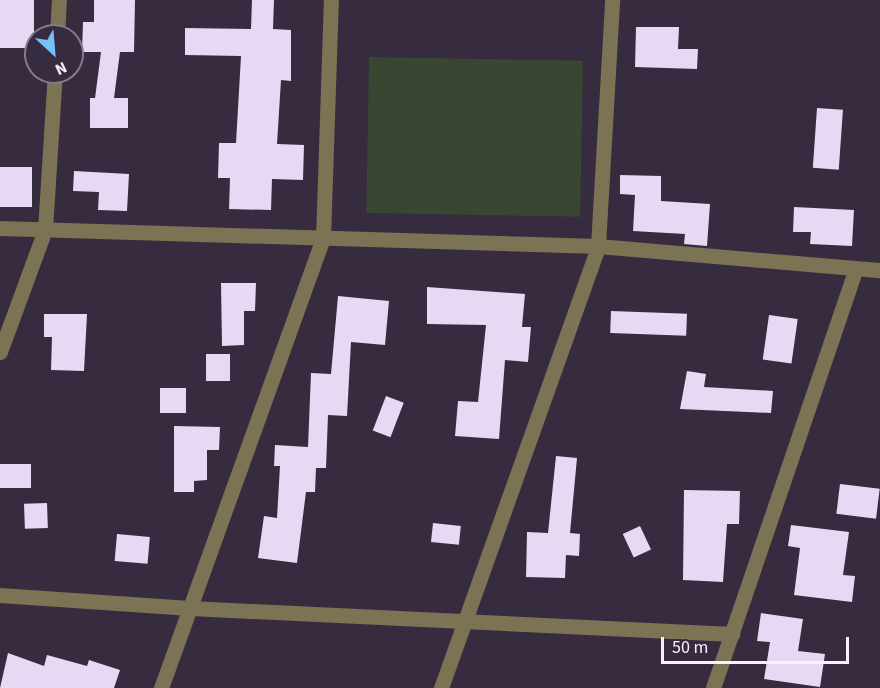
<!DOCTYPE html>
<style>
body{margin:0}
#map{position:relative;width:880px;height:688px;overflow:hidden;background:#362b3f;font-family:"Source Sans 3",sans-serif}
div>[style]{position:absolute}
.green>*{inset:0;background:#394632;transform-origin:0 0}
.building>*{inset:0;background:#e7d9f3;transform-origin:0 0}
.street>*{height:15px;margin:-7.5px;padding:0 7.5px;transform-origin:7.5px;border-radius:7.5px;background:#7c7254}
span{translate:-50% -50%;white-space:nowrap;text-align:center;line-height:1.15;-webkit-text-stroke:6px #362b3f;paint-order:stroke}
.north{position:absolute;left:24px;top:24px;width:60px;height:60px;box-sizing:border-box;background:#362b3f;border:2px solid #837a8b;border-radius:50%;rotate:154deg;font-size:16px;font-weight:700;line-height:24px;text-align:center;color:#f7f0fd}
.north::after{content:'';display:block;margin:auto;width:21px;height:27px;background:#76c0f7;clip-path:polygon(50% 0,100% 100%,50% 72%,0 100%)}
.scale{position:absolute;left:661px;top:637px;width:188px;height:27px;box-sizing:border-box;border:3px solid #f7f0fd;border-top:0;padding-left:8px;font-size:18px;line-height:21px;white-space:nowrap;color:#f7f0fd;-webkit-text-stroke:4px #362b3f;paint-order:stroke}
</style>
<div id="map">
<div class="green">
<div style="left:369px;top:57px;width:214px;height:156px;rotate:1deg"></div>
</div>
<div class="building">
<div style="left:0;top:0;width:34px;height:48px"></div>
<div style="clip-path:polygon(94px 0,135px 0,134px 52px,120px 52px,114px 98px,128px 98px,128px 128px,90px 128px,90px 98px,95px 98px,101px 52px,82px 52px,83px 22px,94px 22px)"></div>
<div style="clip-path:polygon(252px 0,274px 0,273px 29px,291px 30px,291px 81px,281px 80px,277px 144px,304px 145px,303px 180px,272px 179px,271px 210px,229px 209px,230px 178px,218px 178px,219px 143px,236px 143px,241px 56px,185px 55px,185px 28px,251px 29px)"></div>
<div style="clip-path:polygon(636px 27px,679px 27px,678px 49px,698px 49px,697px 69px,635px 67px)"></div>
<div style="left:817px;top:108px;width:26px;height:60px;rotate:4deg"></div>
<div style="left:0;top:167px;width:32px;height:40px"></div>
<div style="clip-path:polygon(74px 171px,129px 174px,127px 211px,98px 210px,99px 192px,73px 191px)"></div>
<div style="clip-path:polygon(620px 175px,661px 176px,661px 201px,710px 204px,707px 246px,684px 244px,685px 234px,633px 231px,635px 195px,620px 194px)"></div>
<div style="clip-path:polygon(794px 207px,854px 210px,852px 246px,810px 244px,811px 232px,793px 232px)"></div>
<div style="clip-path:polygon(221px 283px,256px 283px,255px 311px,244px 311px,244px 345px,222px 346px)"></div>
<div style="clip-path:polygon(427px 287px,525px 294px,522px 327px,531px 327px,528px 362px,505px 360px,499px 439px,455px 436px,458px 401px,478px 402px,486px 325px,427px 324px)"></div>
<div style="clip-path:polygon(338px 296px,389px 301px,385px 345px,351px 342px,347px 416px,328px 415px,326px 468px,316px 468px,315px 492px,306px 492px,297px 563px,258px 558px,264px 516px,277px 518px,280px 466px,274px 466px,275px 445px,308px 447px,311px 373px,331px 374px)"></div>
<div style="left:611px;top:311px;width:76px;height:22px;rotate:2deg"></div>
<div style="clip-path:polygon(44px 314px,87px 314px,84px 371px,51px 370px,52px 337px,44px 337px)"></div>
<div style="left:769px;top:315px;width:29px;height:45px;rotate:8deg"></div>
<div style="left:206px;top:354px;width:24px;height:27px"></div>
<div style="clip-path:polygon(687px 371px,706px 374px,704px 387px,773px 391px,771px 413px,680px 409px)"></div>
<div style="left:160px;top:388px;width:26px;height:25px"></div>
<div style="left:386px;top:396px;width:19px;height:37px;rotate:21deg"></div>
<div style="clip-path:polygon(174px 426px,220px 427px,219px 450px,207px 450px,207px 480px,194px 481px,194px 492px,174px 492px)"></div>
<div style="clip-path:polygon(556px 456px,577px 458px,570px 533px,580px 534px,579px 556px,566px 555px,565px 578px,526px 577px,527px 532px,548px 533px)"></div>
<div style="left:31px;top:464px;width:24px;height:31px;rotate:90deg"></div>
<div style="left:840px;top:484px;width:40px;height:30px;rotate:7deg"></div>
<div style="clip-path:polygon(684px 490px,740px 491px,739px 524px,727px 524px,723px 582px,683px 580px)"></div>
<div style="left:47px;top:503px;width:25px;height:23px;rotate:88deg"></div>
<div style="left:433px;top:523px;width:28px;height:19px;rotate:6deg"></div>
<div style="clip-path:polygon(791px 525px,849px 532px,843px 575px,855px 576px,852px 602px,794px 595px,800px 548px,788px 546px)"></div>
<div style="left:640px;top:526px;width:26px;height:19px;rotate:65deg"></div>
<div style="left:117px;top:534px;width:33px;height:27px;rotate:5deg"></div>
<div style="clip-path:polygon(761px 613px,803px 619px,798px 651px,825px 654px,820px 687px,764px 679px,770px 642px,757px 641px)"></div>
<div style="clip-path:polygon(8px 653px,44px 666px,47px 655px,87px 666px,89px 660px,120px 670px,114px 688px,0 688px)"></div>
</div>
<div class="street">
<div style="left:57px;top:36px;width:36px;rotate:-87deg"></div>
<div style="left:0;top:228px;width:598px;rotate:1.72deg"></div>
<div style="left:598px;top:246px;width:283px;rotate:4.9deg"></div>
<div style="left:0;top:352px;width:130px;rotate:-69.8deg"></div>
<div style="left:45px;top:230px;width:158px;rotate:-86.4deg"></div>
<div style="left:0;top:595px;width:190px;rotate:3.9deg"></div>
<div style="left:190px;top:608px;width:543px;rotate:2.75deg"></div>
<div style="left:161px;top:688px;width:478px;rotate:-70.2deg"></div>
<div style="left:323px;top:238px;width:238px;rotate:-88.1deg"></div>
<div style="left:441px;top:688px;width:469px;rotate:-70.4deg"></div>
<div style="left:598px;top:246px;width:246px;rotate:-86.7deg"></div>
<div style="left:713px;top:688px;width:443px;rotate:-71.2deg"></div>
</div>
<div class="north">N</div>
<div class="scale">50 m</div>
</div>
